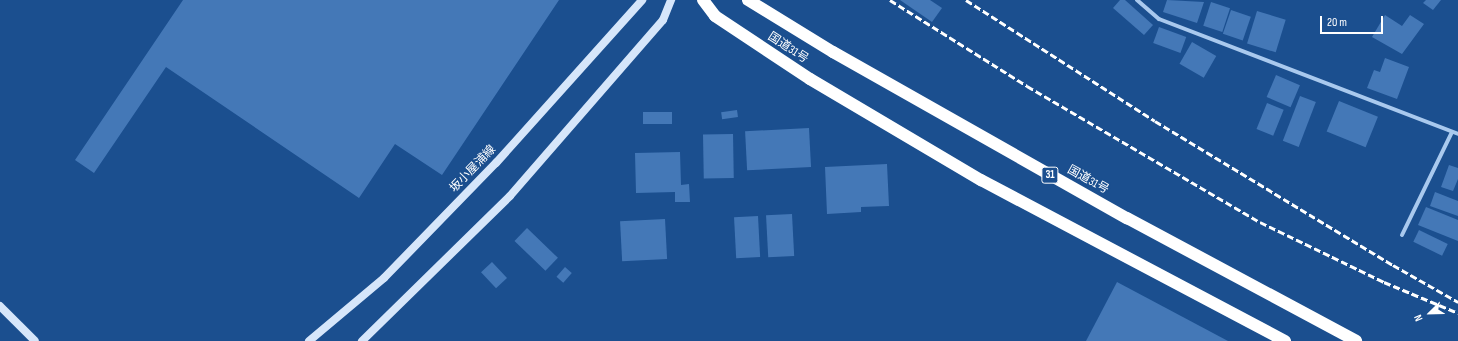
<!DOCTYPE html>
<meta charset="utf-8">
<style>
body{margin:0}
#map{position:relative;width:1458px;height:341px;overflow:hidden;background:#1b4f8f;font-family:"Sofia Sans Condensed","Noto Sans JP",sans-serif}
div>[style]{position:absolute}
.building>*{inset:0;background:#4478b7;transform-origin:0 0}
.street>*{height:4px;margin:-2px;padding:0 2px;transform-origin:2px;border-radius:2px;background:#a9c9ee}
.secondary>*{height:8px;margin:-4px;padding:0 4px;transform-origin:4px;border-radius:4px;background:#d6e6fa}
.highway>*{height:12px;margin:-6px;padding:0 6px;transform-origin:6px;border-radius:6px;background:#fff}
.rail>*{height:3px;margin-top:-1.5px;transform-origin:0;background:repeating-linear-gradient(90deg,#fff 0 7px,transparent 0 10px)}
span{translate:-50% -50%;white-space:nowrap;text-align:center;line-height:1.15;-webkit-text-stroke:3px #1b4f8f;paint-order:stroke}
.shield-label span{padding:1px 3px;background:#1b4f8f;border:1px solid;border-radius:3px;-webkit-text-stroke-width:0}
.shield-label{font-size:11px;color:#fff;font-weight:700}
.street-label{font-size:12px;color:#fff}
.north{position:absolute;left:1410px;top:293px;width:40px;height:40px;-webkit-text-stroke:3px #1b4f8f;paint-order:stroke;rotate:247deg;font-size:11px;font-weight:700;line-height:16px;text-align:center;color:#fff}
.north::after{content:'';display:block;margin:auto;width:14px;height:18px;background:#fff;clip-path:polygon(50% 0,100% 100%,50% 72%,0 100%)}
.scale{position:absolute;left:1320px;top:16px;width:63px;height:18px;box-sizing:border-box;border:2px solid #fff;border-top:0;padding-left:5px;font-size:12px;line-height:14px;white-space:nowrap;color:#fff;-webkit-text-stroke:3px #1b4f8f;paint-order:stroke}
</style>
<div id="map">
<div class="building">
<div style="clip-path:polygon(183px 0,559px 0,442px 175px,395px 144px,359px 198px,166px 67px,94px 173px,75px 160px)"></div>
<div style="clip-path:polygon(900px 0,930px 0,942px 8px,932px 22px)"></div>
<div style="clip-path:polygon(1120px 0,1125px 0,1153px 25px,1144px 35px,1113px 8px)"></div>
<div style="clip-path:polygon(1167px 0,1204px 2px,1197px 23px,1163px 12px)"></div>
<div style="clip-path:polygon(1426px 0,1441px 0,1433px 10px,1423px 3px)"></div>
<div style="left:1211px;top:2px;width:20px;height:25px;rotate:18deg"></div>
<div style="left:1231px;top:10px;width:21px;height:25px;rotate:19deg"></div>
<div style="left:1257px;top:11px;width:30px;height:34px;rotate:17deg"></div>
<div style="clip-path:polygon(1385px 15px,1402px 26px,1410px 15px,1424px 24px,1402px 54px,1372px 37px)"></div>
<div style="left:1159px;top:27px;width:29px;height:17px;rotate:20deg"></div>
<div style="left:1192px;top:42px;width:28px;height:25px;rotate:30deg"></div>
<div style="clip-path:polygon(1385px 58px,1409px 67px,1397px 99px,1367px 88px,1374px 70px,1380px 72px)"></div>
<div style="left:1276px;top:75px;width:26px;height:24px;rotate:23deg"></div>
<div style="left:1300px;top:96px;width:17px;height:48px;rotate:21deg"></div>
<div style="left:1339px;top:101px;width:42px;height:33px;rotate:22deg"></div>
<div style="left:1267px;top:103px;width:18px;height:28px;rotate:22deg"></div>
<div style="left:737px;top:110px;width:7px;height:16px;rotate:82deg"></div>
<div style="left:672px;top:112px;width:12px;height:29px;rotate:90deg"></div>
<div style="left:809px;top:128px;width:39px;height:64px;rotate:87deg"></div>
<div style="left:733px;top:134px;width:44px;height:30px;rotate:89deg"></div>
<div style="clip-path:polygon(680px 152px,681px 185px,689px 184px,690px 202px,675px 202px,675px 192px,636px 193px,635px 153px)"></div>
<div style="clip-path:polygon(887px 164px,889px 206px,861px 207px,861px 212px,827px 214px,825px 167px)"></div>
<div style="clip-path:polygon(1449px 165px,1458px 168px,1458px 179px,1453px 191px,1441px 187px)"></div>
<div style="clip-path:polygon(1435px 192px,1458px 201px,1458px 216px,1430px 206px)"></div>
<div style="clip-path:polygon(1426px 207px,1458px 220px,1458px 241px,1418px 225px)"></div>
<div style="left:792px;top:214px;width:42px;height:26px;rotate:87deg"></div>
<div style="left:758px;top:216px;width:41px;height:24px;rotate:87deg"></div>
<div style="left:665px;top:219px;width:40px;height:45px;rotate:87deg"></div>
<div style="left:527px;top:228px;width:43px;height:18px;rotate:44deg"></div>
<div style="left:1419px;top:230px;width:32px;height:13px;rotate:26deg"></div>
<div style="left:492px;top:262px;width:22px;height:15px;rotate:47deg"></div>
<div style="left:565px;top:267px;width:9px;height:13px;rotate:41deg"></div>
<div style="clip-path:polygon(1117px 282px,1228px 341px,1086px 341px)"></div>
</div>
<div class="street">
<div style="left:1137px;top:0;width:29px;rotate:41deg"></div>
<div style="left:1159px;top:19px;width:320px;rotate:21deg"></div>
<div style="left:1402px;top:235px;width:114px;rotate:-64.1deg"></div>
</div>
<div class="secondary">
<div style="left:0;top:306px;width:49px;rotate:45deg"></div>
<div style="left:309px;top:341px;width:98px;rotate:-40deg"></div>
<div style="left:384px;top:278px;width:161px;rotate:-45.8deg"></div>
<div style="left:496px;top:163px;width:219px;rotate:-48.1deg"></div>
<div style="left:362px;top:341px;width:207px;rotate:-44.4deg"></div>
<div style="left:510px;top:196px;width:233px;rotate:-49deg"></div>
<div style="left:663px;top:20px;width:22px;rotate:-68deg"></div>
</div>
<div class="highway">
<div style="left:703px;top:0;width:20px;rotate:53deg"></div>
<div style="left:715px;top:16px;width:114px;rotate:33.6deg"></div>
<div style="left:810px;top:79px;width:199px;rotate:30.6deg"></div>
<div style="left:981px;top:180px;width:344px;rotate:27.9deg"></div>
<div style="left:748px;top:0;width:100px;rotate:31.5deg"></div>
<div style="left:833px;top:52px;width:338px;rotate:29.5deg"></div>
<div style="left:1127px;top:218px;width:260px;rotate:28.2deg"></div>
</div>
<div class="rail">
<div style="left:890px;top:0;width:162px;rotate:32.1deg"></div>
<div style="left:1027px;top:86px;width:270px;rotate:30.3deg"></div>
<div style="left:1260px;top:222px;width:138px;rotate:25.8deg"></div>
<div style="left:1384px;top:282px;width:80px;rotate:22.7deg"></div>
<div style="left:966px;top:0;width:224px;rotate:32.6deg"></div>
<div style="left:1155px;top:121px;width:278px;rotate:31.2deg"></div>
<div style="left:1393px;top:265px;width:75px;rotate:29.6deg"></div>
</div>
<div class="shield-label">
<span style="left:1050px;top:175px">31</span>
</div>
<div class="street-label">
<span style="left:788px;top:48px;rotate:33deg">国道31号</span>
<span style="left:473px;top:169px;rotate:-46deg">坂小屋浦線</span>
<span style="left:1088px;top:180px;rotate:29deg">国道31号</span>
</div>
<div class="north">N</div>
<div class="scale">20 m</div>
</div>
